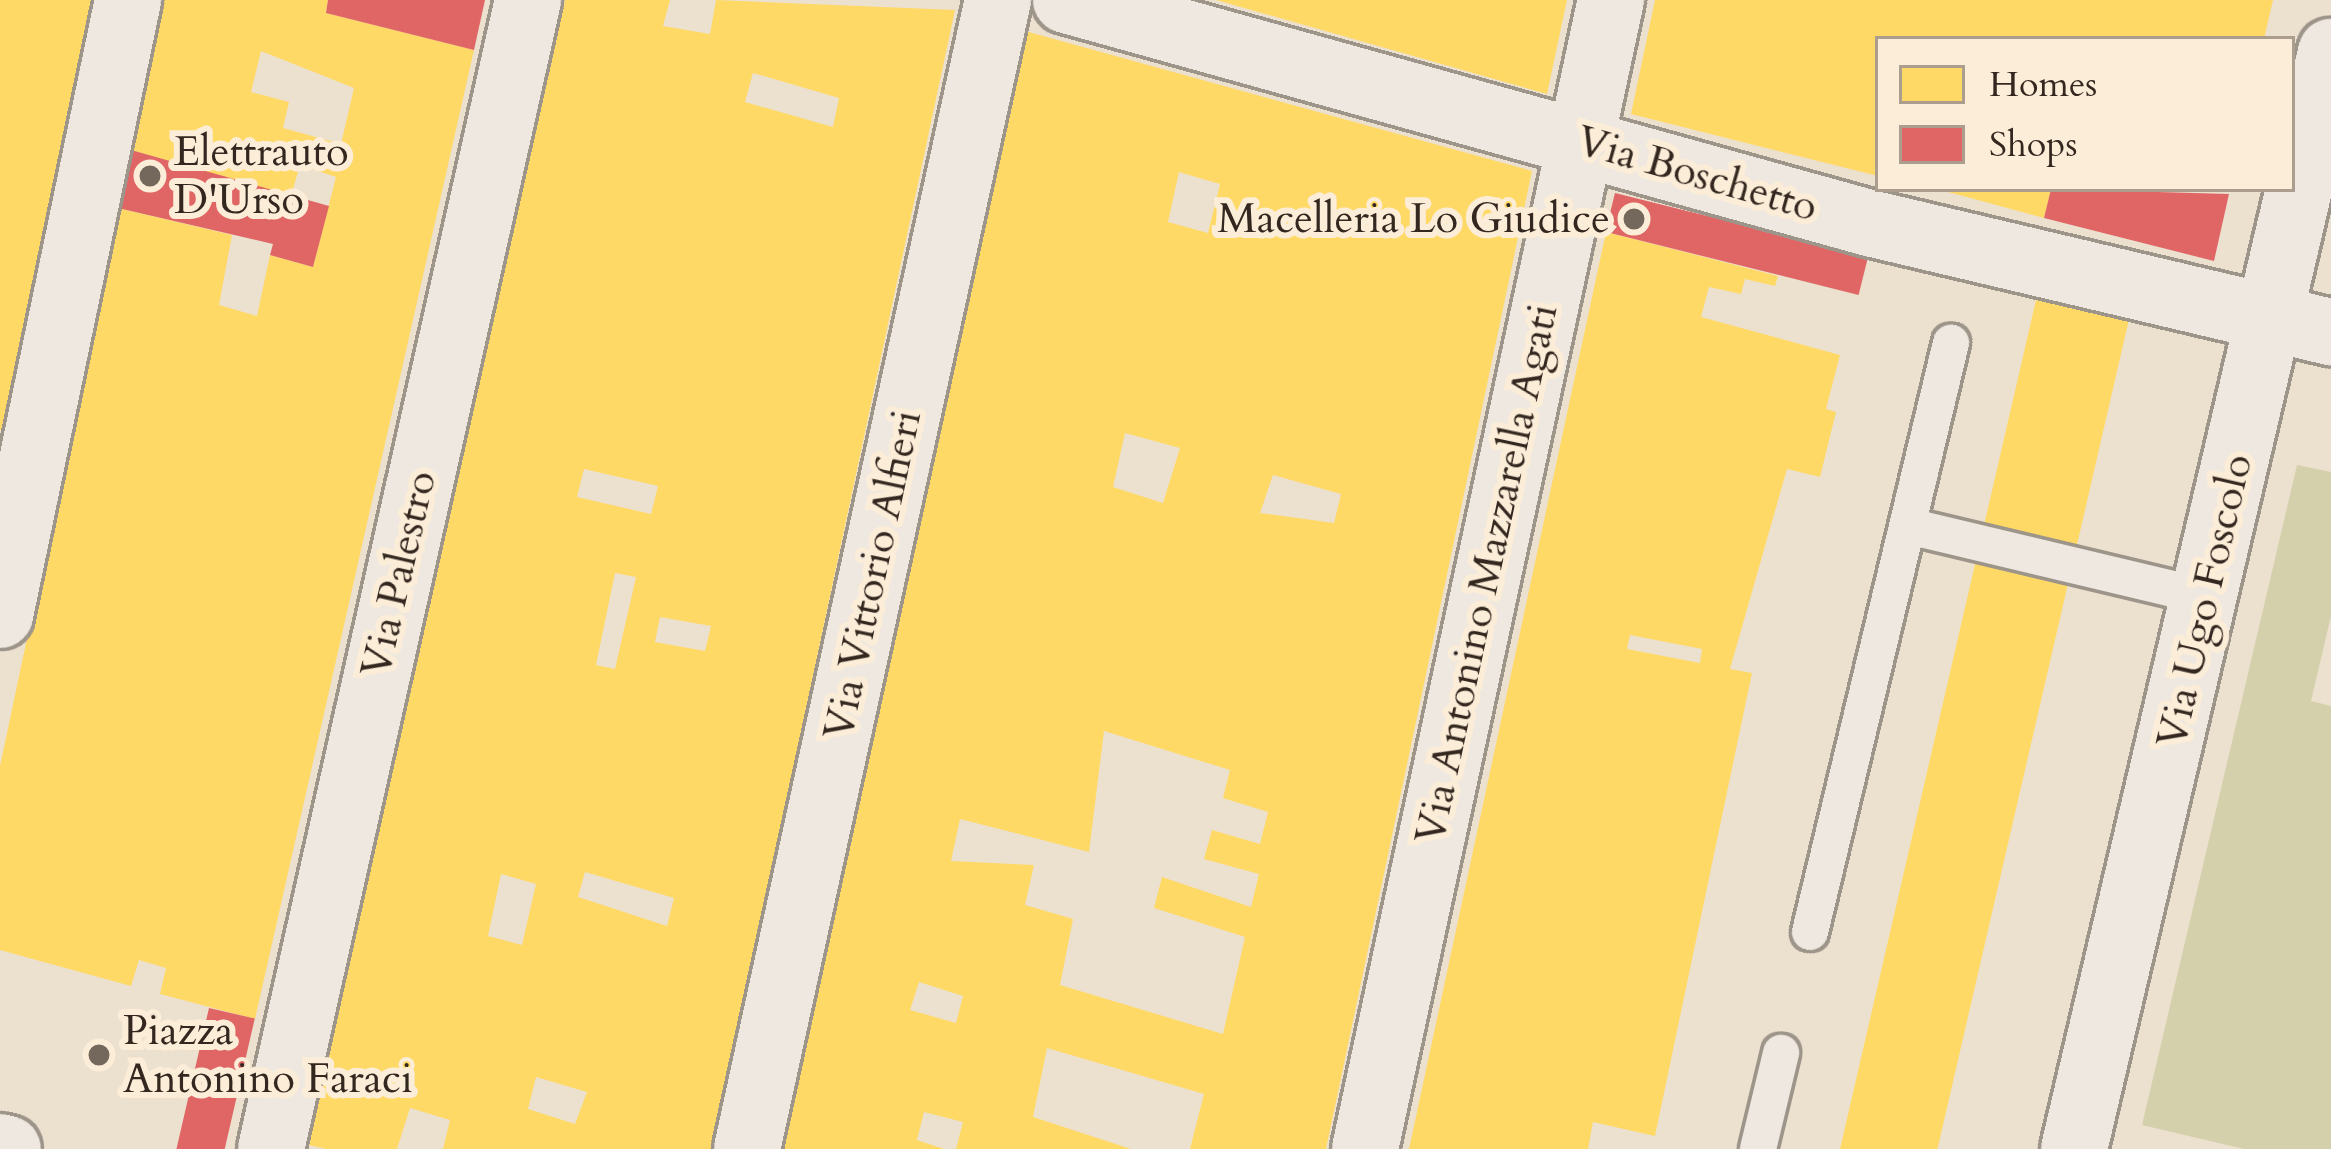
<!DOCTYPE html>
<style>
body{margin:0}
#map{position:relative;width:2331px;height:1149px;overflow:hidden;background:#ece0cf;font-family:Cardo,serif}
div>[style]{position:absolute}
.green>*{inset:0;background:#d5d0ac}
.homes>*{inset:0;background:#ffd966;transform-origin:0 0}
.shops>*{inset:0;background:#e06666;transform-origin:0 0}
.roads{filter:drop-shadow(3px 0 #9d948a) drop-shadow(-3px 0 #9d948a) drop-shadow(0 3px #9d948a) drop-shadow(0 -3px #9d948a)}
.lane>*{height:36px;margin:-18px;padding:0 18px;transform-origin:18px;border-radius:18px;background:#efe8e0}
.street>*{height:66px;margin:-33px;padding:0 33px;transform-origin:33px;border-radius:33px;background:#efe8e0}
.dots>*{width:33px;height:33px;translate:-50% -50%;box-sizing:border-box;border:6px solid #fbedd7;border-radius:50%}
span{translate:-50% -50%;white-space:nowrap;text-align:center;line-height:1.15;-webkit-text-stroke:12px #fbedd7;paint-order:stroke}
.poi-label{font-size:42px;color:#342720}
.left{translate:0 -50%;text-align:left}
.right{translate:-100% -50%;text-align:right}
.street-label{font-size:42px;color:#342720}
.legend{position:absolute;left:1875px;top:36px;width:420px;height:156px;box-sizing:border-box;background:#fbedd7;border:3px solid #ab9e8e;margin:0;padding:15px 21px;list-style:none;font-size:36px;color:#342720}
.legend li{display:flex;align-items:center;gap:24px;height:60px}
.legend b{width:60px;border:3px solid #ab9e8e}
</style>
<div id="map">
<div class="green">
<div style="clip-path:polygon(2297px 465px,2331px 472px,2331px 616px,2311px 701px,2331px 706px,2331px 1149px,2244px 1149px,2142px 1125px)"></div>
</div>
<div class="homes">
<div style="clip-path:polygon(0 0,93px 0,2px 430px,0 430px)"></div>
<div style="clip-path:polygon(evenodd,163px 0,328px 0,326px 13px,474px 50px,255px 1019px,160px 994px,166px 968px,139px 960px,131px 986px,0 950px,0 766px,118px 208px,232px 235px,219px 305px,257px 316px,270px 255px,313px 267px,336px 177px,300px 165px,291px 196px,131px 150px,163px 0,261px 51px,354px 88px,341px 144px,283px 128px,289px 102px,251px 92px,261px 51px)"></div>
<div style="clip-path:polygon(evenodd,565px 0,670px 0,663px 26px,710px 34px,716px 0,955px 10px,712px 1149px,443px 1149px,450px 1120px,410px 1108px,397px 1149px,326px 1149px,309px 1145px,565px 0,753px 73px,839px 98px,833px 127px,745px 102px,753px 73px,565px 0,584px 469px,658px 486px,651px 514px,577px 497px,584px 469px,565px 0,615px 573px,636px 577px,615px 669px,596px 665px,615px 573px,565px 0,660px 617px,711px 626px,705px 651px,655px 642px,660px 617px,565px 0,585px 872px,674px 898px,667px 926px,578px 897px,585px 872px,565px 0,501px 874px,536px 884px,522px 945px,488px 936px,501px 874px,565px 0,536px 1077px,587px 1092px,575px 1124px,528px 1109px,536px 1077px)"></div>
<div style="clip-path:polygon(1216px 0,1567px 0,1547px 94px)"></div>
<div style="clip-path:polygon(1655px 0,2273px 0,2264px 39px,1878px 39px,1878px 176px,1631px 114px)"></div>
<div style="clip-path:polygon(evenodd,1014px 28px,1532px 171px,1326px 1149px,1190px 1149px,1204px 1094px,1047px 1048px,1033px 1117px,1131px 1149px,956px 1149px,963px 1122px,924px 1112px,917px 1140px,944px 1149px,774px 1149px,1014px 28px,1179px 172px,1220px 184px,1208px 233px,1168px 222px,1179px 172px,1014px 28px,1125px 433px,1180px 448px,1163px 503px,1113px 487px,1125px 433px,1014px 28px,1273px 475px,1341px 494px,1334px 523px,1260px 513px,1273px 475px,1014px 28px,1104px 731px,1230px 770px,1223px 798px,1268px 812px,1260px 844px,1212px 830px,1204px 859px,1259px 874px,1251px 907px,1162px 877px,1154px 908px,1245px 937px,1223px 1034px,1060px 985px,1073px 919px,1025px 905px,1034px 865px,951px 861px,960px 819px,1089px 852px,1104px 731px,1014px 28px,919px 982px,963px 996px,956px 1023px,910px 1010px,919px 982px)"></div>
<div style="clip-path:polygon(1937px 189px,2051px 189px,2044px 218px)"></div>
<div style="clip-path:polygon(evenodd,1606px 232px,1778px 276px,1775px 286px,1745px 279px,1741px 294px,1709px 287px,1701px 317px,1840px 355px,1826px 409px,1836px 412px,1820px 477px,1787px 469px,1730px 669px,1752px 673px,1655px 1136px,1593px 1122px,1588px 1149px,1409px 1149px,1606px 232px,1630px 635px,1702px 649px,1700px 663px,1627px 649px,1630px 635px)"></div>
<div style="left:2036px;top:300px;width:95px;height:872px;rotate:13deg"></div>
</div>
<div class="shops">
<div style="clip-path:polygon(328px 0,485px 0,474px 50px,326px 13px)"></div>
<div style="clip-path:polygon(131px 150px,329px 206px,313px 267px,270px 255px,273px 244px,118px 208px)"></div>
<div style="clip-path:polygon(2051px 189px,2229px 194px,2214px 261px,2044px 218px)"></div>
<div style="left:1615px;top:193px;width:261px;height:40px;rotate:14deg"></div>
<div style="left:209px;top:1008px;width:47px;height:145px;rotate:13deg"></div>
</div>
<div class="roads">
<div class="lane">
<div style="left:1908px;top:526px;width:306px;rotate:13.4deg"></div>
<div style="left:1810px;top:932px;width:606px;rotate:-76.54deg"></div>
<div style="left:1758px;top:1149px;width:99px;rotate:-76.5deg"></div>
</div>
<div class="street">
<div style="left:1066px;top:0;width:833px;rotate:15.52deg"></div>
<div style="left:1869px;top:223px;width:475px;rotate:13.3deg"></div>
<div style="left:0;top:615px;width:628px;rotate:-78.24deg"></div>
<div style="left:0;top:1147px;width:8px;rotate:14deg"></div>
<div style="left:271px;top:1149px;width:1177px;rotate:-77.39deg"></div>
<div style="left:747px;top:1149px;width:1176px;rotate:-77.68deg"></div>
<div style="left:1365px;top:1149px;width:1175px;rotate:-77.92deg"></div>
<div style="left:2074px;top:1149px;width:1127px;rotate:-76.81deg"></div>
</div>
</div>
<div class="dots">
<div style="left:150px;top:176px;background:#74685d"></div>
<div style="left:1634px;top:219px;background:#74685d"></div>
<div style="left:99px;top:1055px;background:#74685d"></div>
</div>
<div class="poi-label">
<span class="left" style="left:174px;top:176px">Elettrauto<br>D'Urso</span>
<span class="right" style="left:1610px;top:219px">Macelleria Lo Giudice</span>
<span class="left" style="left:123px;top:1055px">Piazza<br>Antonino Faraci</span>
</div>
<div class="street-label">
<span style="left:1697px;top:174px;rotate:16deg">Via Boschetto</span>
<span style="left:399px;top:574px;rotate:-77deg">Via Palestro</span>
<span style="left:1487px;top:574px;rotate:-78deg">Via Antonino Mazzarella Agati</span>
<span style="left:873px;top:575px;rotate:-78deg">Via Vittorio Alfieri</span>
<span style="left:2205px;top:601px;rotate:-77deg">Via Ugo Foscolo</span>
</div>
<ul class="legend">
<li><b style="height:33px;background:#ffd966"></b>Homes</li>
<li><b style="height:33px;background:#e06666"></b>Shops</li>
</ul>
</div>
